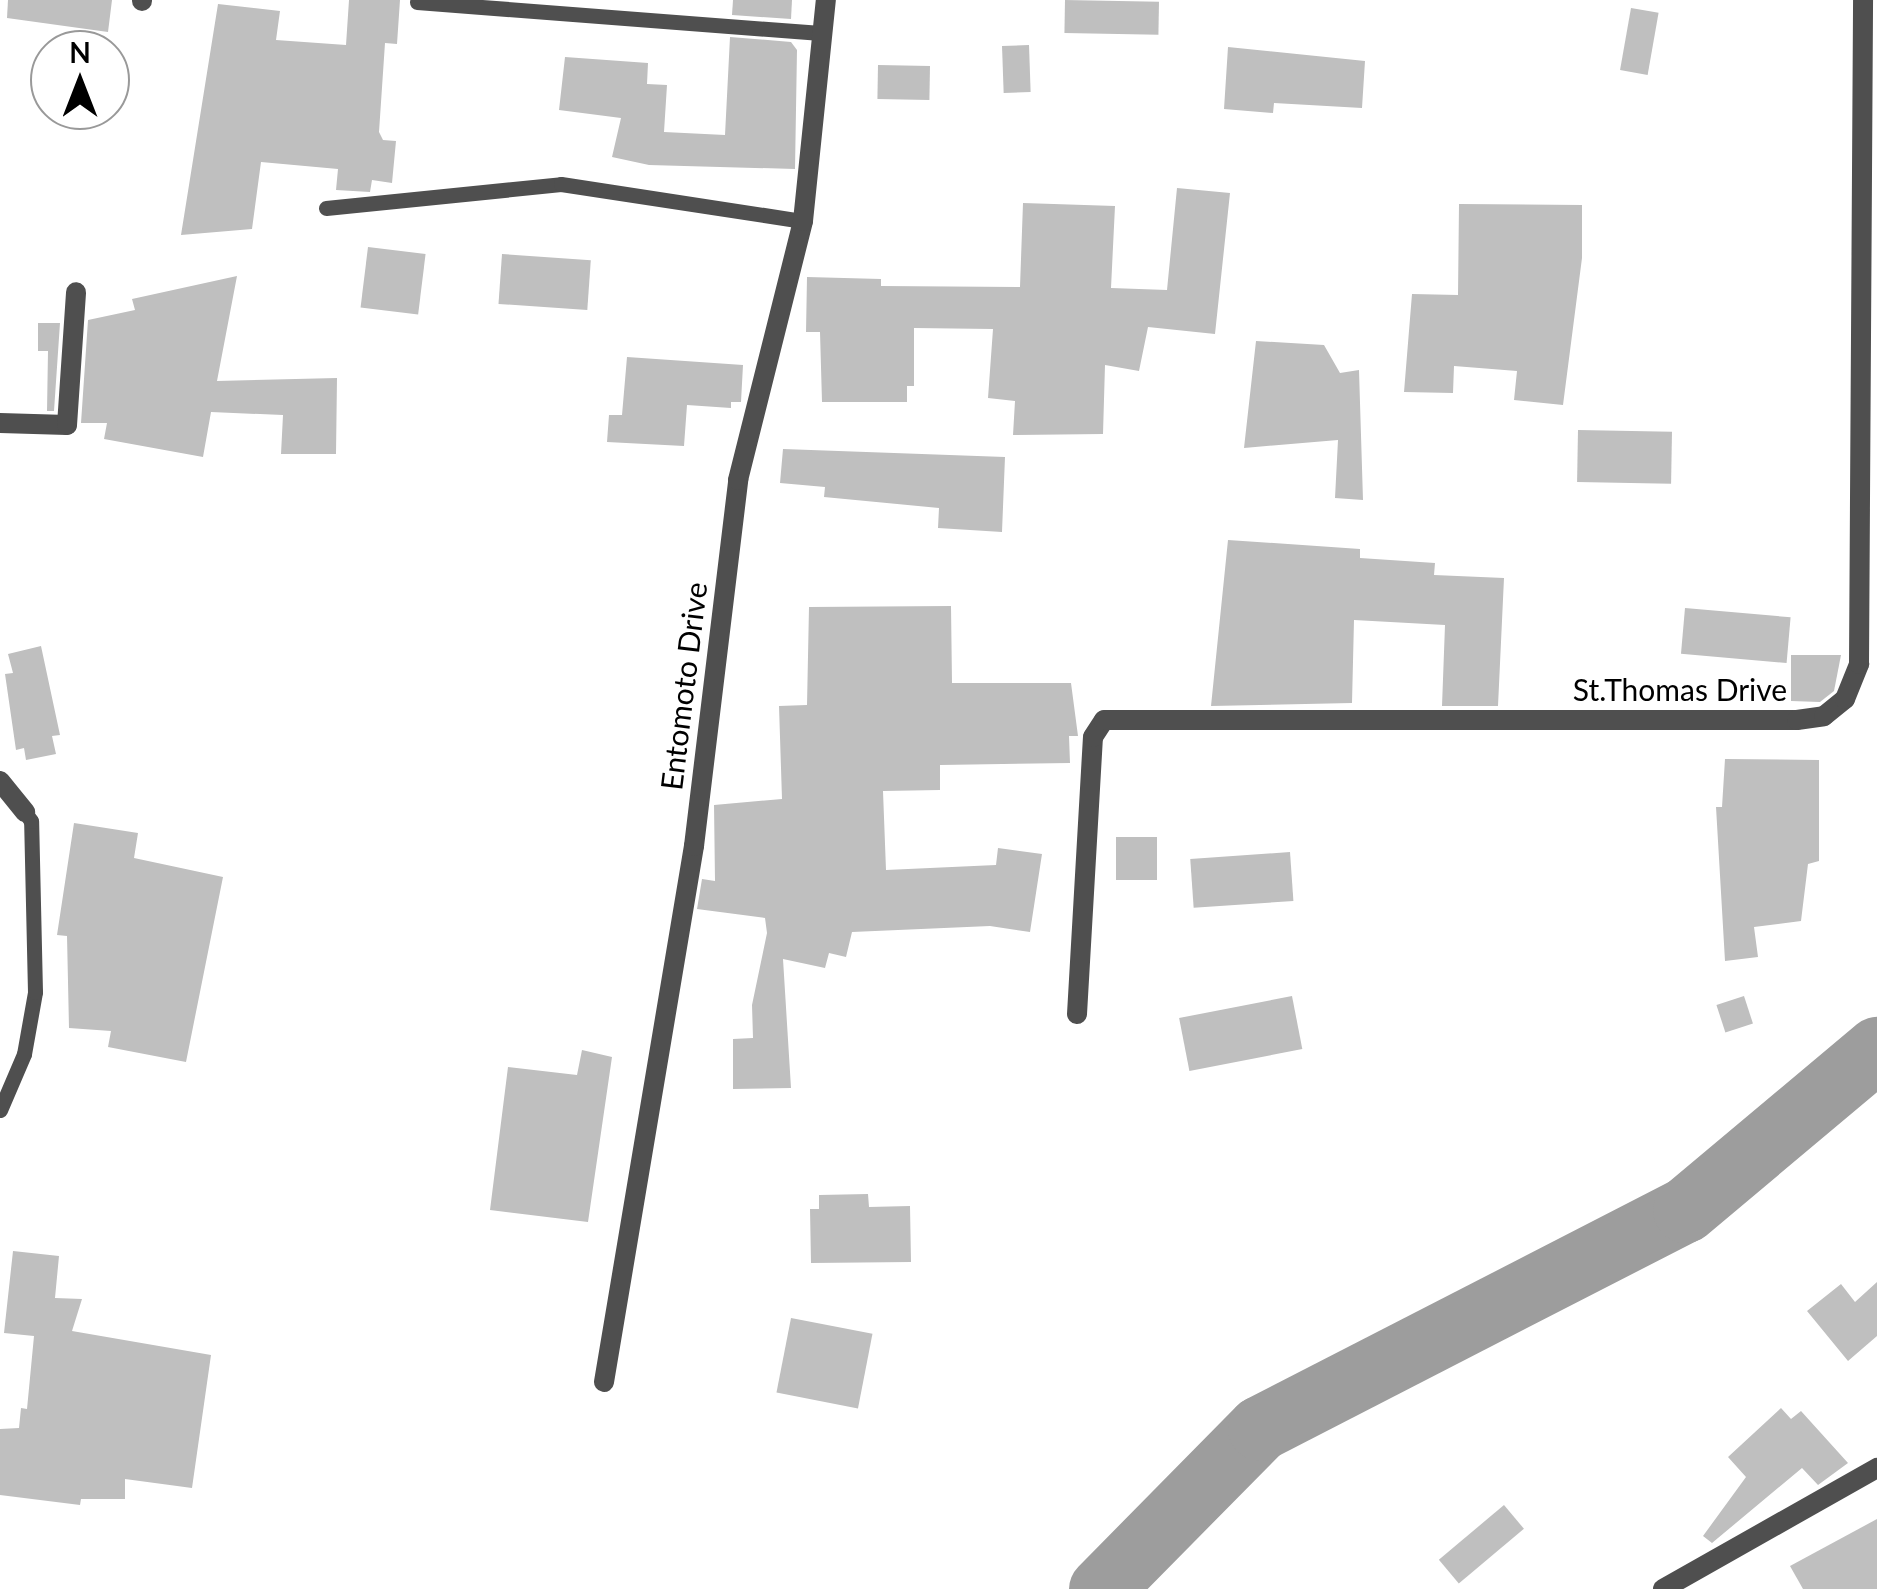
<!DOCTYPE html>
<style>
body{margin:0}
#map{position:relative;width:1877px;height:1589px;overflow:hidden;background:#fff;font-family:Lato,sans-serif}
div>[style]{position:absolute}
.river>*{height:65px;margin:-32.5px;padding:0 32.5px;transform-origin:32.5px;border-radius:32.5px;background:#9d9d9d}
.building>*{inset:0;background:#bfbfbf;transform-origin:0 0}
.service>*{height:15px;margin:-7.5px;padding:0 7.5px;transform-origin:7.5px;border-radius:7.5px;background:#4f4f4f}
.minor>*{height:20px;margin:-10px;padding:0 10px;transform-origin:10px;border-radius:10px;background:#4f4f4f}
span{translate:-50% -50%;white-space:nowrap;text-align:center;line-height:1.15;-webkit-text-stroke:8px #fff;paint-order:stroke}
.street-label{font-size:30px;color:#000}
.north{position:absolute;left:30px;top:30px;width:100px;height:100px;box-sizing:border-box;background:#fff;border:2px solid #999;border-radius:50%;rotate:0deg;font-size:28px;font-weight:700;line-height:40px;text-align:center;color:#000}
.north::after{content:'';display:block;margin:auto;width:35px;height:45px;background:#000;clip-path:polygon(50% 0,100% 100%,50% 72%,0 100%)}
</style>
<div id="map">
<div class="river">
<div style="left:1101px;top:1589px;width:226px;rotate:-45.4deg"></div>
<div style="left:1260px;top:1428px;width:478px;rotate:-27.2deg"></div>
<div style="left:1685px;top:1210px;width:251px;rotate:-40deg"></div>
</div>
<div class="building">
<div style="clip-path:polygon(8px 0,112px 0,108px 32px,7px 18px)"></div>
<div style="clip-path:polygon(349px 0,400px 0,397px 44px,385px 43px,379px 132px,383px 140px,396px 141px,392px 183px,372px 180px,370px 192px,336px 190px,338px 169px,261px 162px,252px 229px,181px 235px,218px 4px,280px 11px,276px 40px,346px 45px)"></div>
<div style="clip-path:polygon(733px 0,792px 0,791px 19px,732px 15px)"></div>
<div style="left:1065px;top:0;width:94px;height:33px;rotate:1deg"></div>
<div style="left:1631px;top:8px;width:28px;height:63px;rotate:10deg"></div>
<div style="clip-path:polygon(730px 37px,791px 42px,797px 50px,795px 169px,649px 165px,612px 157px,621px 118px,559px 110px,565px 57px,648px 63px,647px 84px,667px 85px,664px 132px,725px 135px)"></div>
<div style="left:1029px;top:45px;width:47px;height:27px;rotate:88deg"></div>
<div style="clip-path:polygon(1228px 47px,1365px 61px,1362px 108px,1274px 103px,1273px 113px,1224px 109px)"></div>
<div style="left:878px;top:65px;width:52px;height:34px;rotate:1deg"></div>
<div style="clip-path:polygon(1177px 188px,1230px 193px,1215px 334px,1148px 327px,1139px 371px,1105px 365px,1103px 434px,1013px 435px,1015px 401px,988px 398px,993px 329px,914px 328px,914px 386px,907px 386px,907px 402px,822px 402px,820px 332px,806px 332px,807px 277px,881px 279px,881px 286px,1020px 287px,1023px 203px,1115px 206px,1111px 288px,1167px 290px)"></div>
<div style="clip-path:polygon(1459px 204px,1582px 205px,1582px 258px,1563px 405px,1514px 400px,1517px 371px,1454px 366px,1453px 393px,1404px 392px,1412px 294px,1458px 295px)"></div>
<div style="left:368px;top:247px;width:58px;height:61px;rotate:7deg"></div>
<div style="left:502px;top:254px;width:89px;height:50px;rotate:4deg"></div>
<div style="clip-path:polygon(237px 276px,217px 381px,337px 378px,336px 454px,281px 454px,283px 415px,211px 412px,203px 457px,104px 439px,107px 423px,81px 423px,88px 320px,135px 310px,132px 299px)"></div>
<div style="clip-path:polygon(38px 323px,60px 323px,54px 411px,47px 411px,48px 351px,38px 351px)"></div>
<div style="clip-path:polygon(1256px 341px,1324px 345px,1340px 373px,1359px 370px,1363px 500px,1335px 498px,1338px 440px,1244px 448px)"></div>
<div style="clip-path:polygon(627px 357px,743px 365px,741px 402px,731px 402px,731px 408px,687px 405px,684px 446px,607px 442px,609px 415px,622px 415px)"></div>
<div style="left:1578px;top:430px;width:94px;height:52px;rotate:1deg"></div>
<div style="clip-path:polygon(783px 449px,1005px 457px,1002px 532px,938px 528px,939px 508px,824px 497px,825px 487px,780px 483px)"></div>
<div style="clip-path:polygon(1228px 540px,1360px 549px,1360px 558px,1435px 563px,1434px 575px,1504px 578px,1498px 706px,1442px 706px,1445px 625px,1354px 620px,1352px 703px,1211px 706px)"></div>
<div style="clip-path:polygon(951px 606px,952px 683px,1071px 683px,1078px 736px,1069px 736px,1070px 763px,940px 765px,940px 790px,883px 791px,886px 870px,996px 865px,998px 848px,1042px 854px,1030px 932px,990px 926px,852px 932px,846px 957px,829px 953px,825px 968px,783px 959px,791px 1088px,733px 1089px,733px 1039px,753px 1038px,752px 1005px,767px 933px,765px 918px,697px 909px,702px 879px,715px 881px,714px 805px,782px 799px,779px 706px,807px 705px,809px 607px)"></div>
<div style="left:1685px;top:608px;width:106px;height:46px;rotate:5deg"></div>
<div style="clip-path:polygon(41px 646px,60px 735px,52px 736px,56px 754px,26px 760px,24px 748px,16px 750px,5px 674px,13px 673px,8px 654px)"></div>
<div style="clip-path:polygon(1791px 655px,1841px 655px,1834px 691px,1820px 702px,1791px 701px)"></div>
<div style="clip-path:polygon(1725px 759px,1819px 760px,1819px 861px,1808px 864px,1801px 921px,1754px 927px,1758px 957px,1725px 961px,1716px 807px,1722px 807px)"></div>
<div style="clip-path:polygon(74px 823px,138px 833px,134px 858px,223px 877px,186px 1062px,108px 1047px,111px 1031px,69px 1028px,67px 936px,57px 935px)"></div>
<div style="left:1116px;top:837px;width:41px;height:43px"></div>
<div style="left:1290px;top:852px;width:49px;height:100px;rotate:86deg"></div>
<div style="left:1292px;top:996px;width:54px;height:115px;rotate:79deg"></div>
<div style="left:1744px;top:996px;width:29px;height:29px;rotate:72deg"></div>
<div style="clip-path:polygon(582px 1050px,612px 1057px,588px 1222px,490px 1210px,508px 1067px,577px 1075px)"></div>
<div style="clip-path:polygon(868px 1194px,869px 1207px,910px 1206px,911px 1262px,811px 1263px,810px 1209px,819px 1209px,819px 1195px)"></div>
<div style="clip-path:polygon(13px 1251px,59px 1256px,55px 1298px,82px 1299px,72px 1331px,211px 1355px,192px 1488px,125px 1479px,125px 1499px,81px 1499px,80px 1505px,0 1495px,0 1429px,19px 1428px,21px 1408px,27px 1409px,34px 1336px,4px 1333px)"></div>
<div style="clip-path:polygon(1877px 1282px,1877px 1336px,1848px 1361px,1807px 1311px,1841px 1284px,1855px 1302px)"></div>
<div style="left:791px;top:1318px;width:83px;height:76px;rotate:11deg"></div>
<div style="clip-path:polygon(1781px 1408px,1791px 1419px,1801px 1411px,1848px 1463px,1818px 1485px,1802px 1468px,1712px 1543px,1703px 1536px,1746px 1477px,1728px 1457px)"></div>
<div style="left:1504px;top:1505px;width:31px;height:85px;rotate:50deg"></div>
<div style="clip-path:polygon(1877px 1519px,1877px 1589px,1803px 1589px,1790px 1566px)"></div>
</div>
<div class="service">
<div style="left:417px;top:2px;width:405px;rotate:4.4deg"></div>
<div style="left:326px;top:208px;width:236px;rotate:-5.8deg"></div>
<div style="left:561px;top:184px;width:245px;rotate:8.7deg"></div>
<div style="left:0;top:1110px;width:61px;rotate:-66.8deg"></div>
<div style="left:24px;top:1054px;width:63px;rotate:-79.9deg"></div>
<div style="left:35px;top:992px;width:171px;rotate:-91.3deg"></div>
<div style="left:31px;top:821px;width:11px;rotate:-124deg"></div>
</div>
<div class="minor">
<div style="left:142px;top:1px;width:1px;rotate:-90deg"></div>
<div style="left:0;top:423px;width:67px;rotate:1.7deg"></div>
<div style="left:67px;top:425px;width:133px;rotate:-86.1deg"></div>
<div style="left:0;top:781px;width:40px;rotate:51deg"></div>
<div style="left:1077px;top:1014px;width:277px;rotate:-86.7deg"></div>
<div style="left:1093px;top:737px;width:20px;rotate:-57deg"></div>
<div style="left:1104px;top:720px;width:693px"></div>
<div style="left:1797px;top:720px;width:27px;rotate:-8deg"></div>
<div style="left:1824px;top:716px;width:27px;rotate:-39deg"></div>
<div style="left:1845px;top:699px;width:38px;rotate:-68deg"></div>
<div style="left:1859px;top:664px;width:664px;rotate:-89.65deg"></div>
<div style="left:604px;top:1382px;width:544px;rotate:-80.47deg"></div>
<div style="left:694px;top:846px;width:369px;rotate:-83.1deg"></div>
<div style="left:738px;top:480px;width:267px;rotate:-75.9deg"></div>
<div style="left:803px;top:221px;width:222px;rotate:-84.1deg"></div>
<div style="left:1663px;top:1589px;width:246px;rotate:-29.5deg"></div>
</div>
<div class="street-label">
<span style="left:683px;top:686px;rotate:-83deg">Entomoto Drive</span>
<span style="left:1680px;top:689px">St.Thomas Drive</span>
</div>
<div class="north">N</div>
</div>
